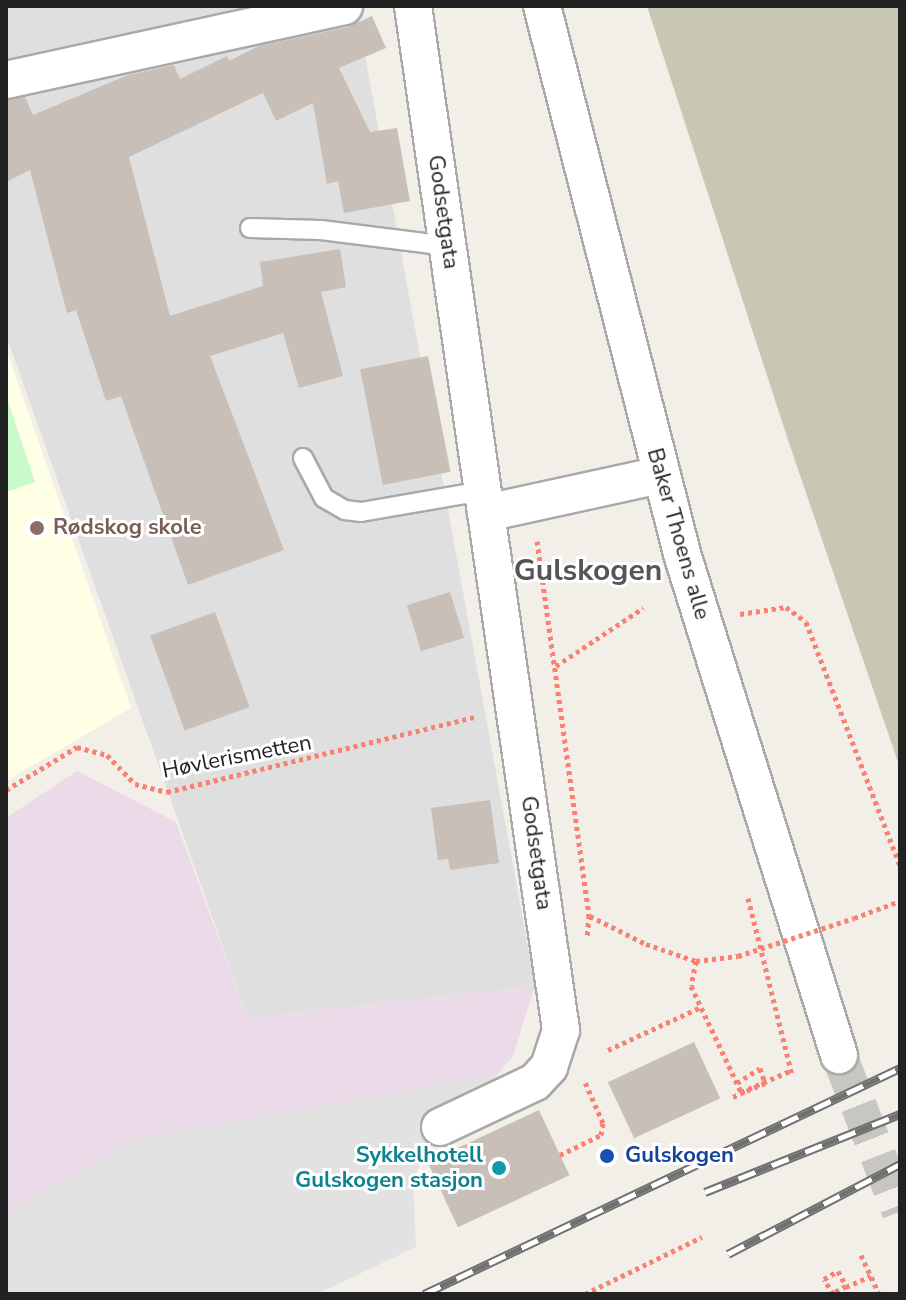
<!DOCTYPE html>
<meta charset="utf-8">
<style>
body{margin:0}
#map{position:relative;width:906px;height:1300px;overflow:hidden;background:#f2efe9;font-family:"Nunito Sans",sans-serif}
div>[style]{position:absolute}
.residential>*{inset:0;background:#e0dfdf}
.industrial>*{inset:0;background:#ebdbe8}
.education>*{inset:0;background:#ffffe5}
.construction>*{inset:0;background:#c7c7b4}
.park>*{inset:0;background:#c8facc}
.parking>*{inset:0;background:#e2e2e2}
.building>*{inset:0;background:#c7bfb8;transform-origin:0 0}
.street-tunnel>*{height:36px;margin-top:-18px;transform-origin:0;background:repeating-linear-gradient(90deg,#c8c6c1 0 36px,transparent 0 54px)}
.path>*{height:5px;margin-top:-2.5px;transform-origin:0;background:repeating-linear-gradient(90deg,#fa8072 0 4px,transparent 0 8px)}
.roads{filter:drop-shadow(2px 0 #a9a9a9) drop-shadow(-2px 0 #a9a9a9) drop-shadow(0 2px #a9a9a9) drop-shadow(0 -2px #a9a9a9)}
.lane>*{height:18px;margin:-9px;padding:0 9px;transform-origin:9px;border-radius:9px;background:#fff}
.street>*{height:36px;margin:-18px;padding:0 18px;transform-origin:18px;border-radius:18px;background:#fff}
.rail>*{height:9px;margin-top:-4.5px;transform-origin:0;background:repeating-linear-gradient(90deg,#fff 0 18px,#707070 0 36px);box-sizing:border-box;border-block:2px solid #707070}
.path-bridge>*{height:5px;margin-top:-2.5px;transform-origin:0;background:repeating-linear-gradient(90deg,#fa8072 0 4px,transparent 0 8px)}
.dots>*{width:22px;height:22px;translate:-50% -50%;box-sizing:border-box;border:4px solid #fff;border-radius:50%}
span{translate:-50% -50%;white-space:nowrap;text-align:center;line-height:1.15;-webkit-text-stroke:6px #fff;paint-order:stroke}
.street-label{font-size:22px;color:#222}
.education-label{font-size:22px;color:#785e54;font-weight:700}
.left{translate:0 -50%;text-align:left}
.culture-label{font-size:22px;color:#0d838f;font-weight:700}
.right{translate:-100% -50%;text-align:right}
.transit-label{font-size:22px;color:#164399;font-weight:700}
.district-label{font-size:30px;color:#555;font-weight:700}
.frame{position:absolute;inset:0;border:8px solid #222;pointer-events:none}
</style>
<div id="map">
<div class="residential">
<div style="clip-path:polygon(6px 6px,356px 6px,535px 986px,248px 1018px,6px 335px)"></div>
</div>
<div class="industrial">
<div style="clip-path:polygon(77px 771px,176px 822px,248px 1018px,535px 986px,513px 1056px,497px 1075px,137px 1139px,6px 1214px,6px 818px)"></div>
</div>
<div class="education">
<div style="clip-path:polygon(6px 348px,131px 708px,6px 781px)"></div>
</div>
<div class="construction">
<div style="clip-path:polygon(647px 6px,900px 6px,900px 768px,788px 440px)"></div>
</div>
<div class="park">
<div style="clip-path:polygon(6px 395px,35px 482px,6px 492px)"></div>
</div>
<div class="parking">
<div style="clip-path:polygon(497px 1075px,501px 1093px,440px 1127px,413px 1179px,416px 1247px,317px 1294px,6px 1294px,6px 1214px,137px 1139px)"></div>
</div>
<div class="building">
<div style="clip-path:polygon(372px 16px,386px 48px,339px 68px,370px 132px,397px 128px,410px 201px,344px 213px,338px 181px,327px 184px,313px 103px,276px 121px,263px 93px,129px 157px,170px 316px,263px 286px,260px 262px,340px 249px,346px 287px,321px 292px,343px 376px,299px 388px,283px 333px,210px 356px,284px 550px,188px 585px,121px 396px,106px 401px,76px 310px,67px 313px,30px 170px,6px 182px,6px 100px,25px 97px,33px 115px,128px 75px,174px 65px,180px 79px,227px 56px,229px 61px,259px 46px,348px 27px)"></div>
<div style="left:428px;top:356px;width:118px;height:69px;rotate:79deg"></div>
<div style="left:450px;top:592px;width:48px;height:45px;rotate:73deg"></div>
<div style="left:215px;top:612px;width:101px;height:69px;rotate:70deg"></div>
<div style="clip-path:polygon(490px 800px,499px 863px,450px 870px,448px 859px,438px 860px,431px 808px)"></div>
<div style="left:694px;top:1042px;width:62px;height:95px;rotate:65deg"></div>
<div style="left:539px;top:1110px;width:72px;height:123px;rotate:65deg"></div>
</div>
<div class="street-tunnel">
<div style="left:839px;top:1055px;width:168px;rotate:68.8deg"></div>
</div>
<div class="path">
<div style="left:537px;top:541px;width:378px;rotate:82.1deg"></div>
<div style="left:589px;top:915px;width:22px;rotate:95deg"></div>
<div style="left:740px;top:614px;width:47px;rotate:-8.7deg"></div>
<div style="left:786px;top:607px;width:25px;rotate:37deg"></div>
<div style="left:806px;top:622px;width:261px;rotate:68.9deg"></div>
<div style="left:556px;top:666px;width:105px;rotate:-33.7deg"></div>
<div style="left:6px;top:790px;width:83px;rotate:-31.2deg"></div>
<div style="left:77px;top:747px;width:31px;rotate:15deg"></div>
<div style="left:107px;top:755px;width:40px;rotate:46deg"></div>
<div style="left:135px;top:784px;width:33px;rotate:14deg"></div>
<div style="left:167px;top:792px;width:317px;rotate:-13.7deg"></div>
<div style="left:748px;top:898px;width:182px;rotate:76deg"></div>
<div style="left:590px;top:916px;width:63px;rotate:26.6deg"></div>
<div style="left:646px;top:944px;width:53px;rotate:18.8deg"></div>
<div style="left:696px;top:961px;width:42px;rotate:-6.8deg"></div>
<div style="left:854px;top:918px;width:49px;rotate:-20.3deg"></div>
<div style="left:696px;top:961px;width:25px;rotate:101deg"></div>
<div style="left:691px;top:986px;width:119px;rotate:64.7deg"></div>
<div style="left:608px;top:1050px;width:102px;rotate:-24.8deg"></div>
<div style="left:737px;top:1083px;width:27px;rotate:-33deg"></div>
<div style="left:760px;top:1068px;width:16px;rotate:72deg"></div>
<div style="left:765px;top:1083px;width:21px;rotate:157deg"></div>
<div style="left:741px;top:1092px;width:53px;rotate:-23.2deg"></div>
<div style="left:560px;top:1155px;width:46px;rotate:-26deg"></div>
<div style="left:601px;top:1135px;width:12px;rotate:-81deg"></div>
<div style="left:603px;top:1123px;width:45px;rotate:-113.7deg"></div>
<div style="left:861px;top:1255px;width:43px;rotate:65.2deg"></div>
<div style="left:846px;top:1287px;width:27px;rotate:-24deg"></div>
<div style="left:585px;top:1294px;width:130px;rotate:-26deg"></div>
<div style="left:833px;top:1294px;width:17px;rotate:-121deg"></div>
<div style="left:824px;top:1279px;width:16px;rotate:-30deg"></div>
<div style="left:838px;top:1271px;width:17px;rotate:62deg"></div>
<div style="left:846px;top:1286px;width:13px;rotate:151deg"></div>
</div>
<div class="roads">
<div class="lane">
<div style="left:250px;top:228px;width:71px;rotate:1.6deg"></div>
<div style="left:321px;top:230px;width:128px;rotate:7.2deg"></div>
<div style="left:303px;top:458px;width:45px;rotate:62.3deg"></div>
<div style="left:324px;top:498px;width:24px;rotate:30deg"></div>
<div style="left:345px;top:510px;width:16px;rotate:7deg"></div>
<div style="left:361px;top:512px;width:124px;rotate:-9.8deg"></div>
</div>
<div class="street">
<div style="left:413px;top:6px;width:512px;rotate:81.81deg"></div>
<div style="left:542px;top:6px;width:569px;rotate:75.65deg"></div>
<div style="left:683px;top:557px;width:522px;rotate:72.61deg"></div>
<div style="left:6px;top:80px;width:346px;rotate:-12.3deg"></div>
<div style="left:440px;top:1127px;width:105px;rotate:-25.3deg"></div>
<div style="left:535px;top:1082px;width:21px;rotate:-47deg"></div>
<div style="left:549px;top:1067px;width:39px;rotate:-72deg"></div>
<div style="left:561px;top:1030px;width:522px;rotate:-98.25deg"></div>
<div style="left:486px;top:513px;width:178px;rotate:-12.3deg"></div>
</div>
</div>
<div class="rail">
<div style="left:705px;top:1192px;width:210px;rotate:-21.8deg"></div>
<div style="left:728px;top:1254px;width:194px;rotate:-27.6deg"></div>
<div style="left:424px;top:1294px;width:527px;rotate:-25.4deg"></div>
</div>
<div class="path-bridge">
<div style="left:738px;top:956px;width:122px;rotate:-18.1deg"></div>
<div style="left:733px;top:1097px;width:14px;rotate:-25deg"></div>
<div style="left:831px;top:1294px;width:4px;rotate:-27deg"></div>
</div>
<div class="dots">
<div style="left:37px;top:528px;background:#8d6e63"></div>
<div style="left:607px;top:1156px;background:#1a4fb4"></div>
<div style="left:499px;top:1168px;background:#0f9aa8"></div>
</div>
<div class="street-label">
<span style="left:443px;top:212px;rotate:82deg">Godsetgata</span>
<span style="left:678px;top:534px;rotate:74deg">Baker Thoens alle</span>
<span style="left:237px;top:757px;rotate:-11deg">Høvlerismetten</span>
<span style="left:536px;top:853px;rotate:82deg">Godsetgata</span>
</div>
<div class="education-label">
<span class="left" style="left:53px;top:528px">Rødskog skole</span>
</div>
<div class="culture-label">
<span class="right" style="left:483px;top:1168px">Sykkelhotell<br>Gulskogen stasjon</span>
</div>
<div class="transit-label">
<span class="left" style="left:625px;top:1156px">Gulskogen</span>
</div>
<div class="district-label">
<span style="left:588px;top:571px">Gulskogen</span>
</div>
<div class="frame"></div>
</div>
